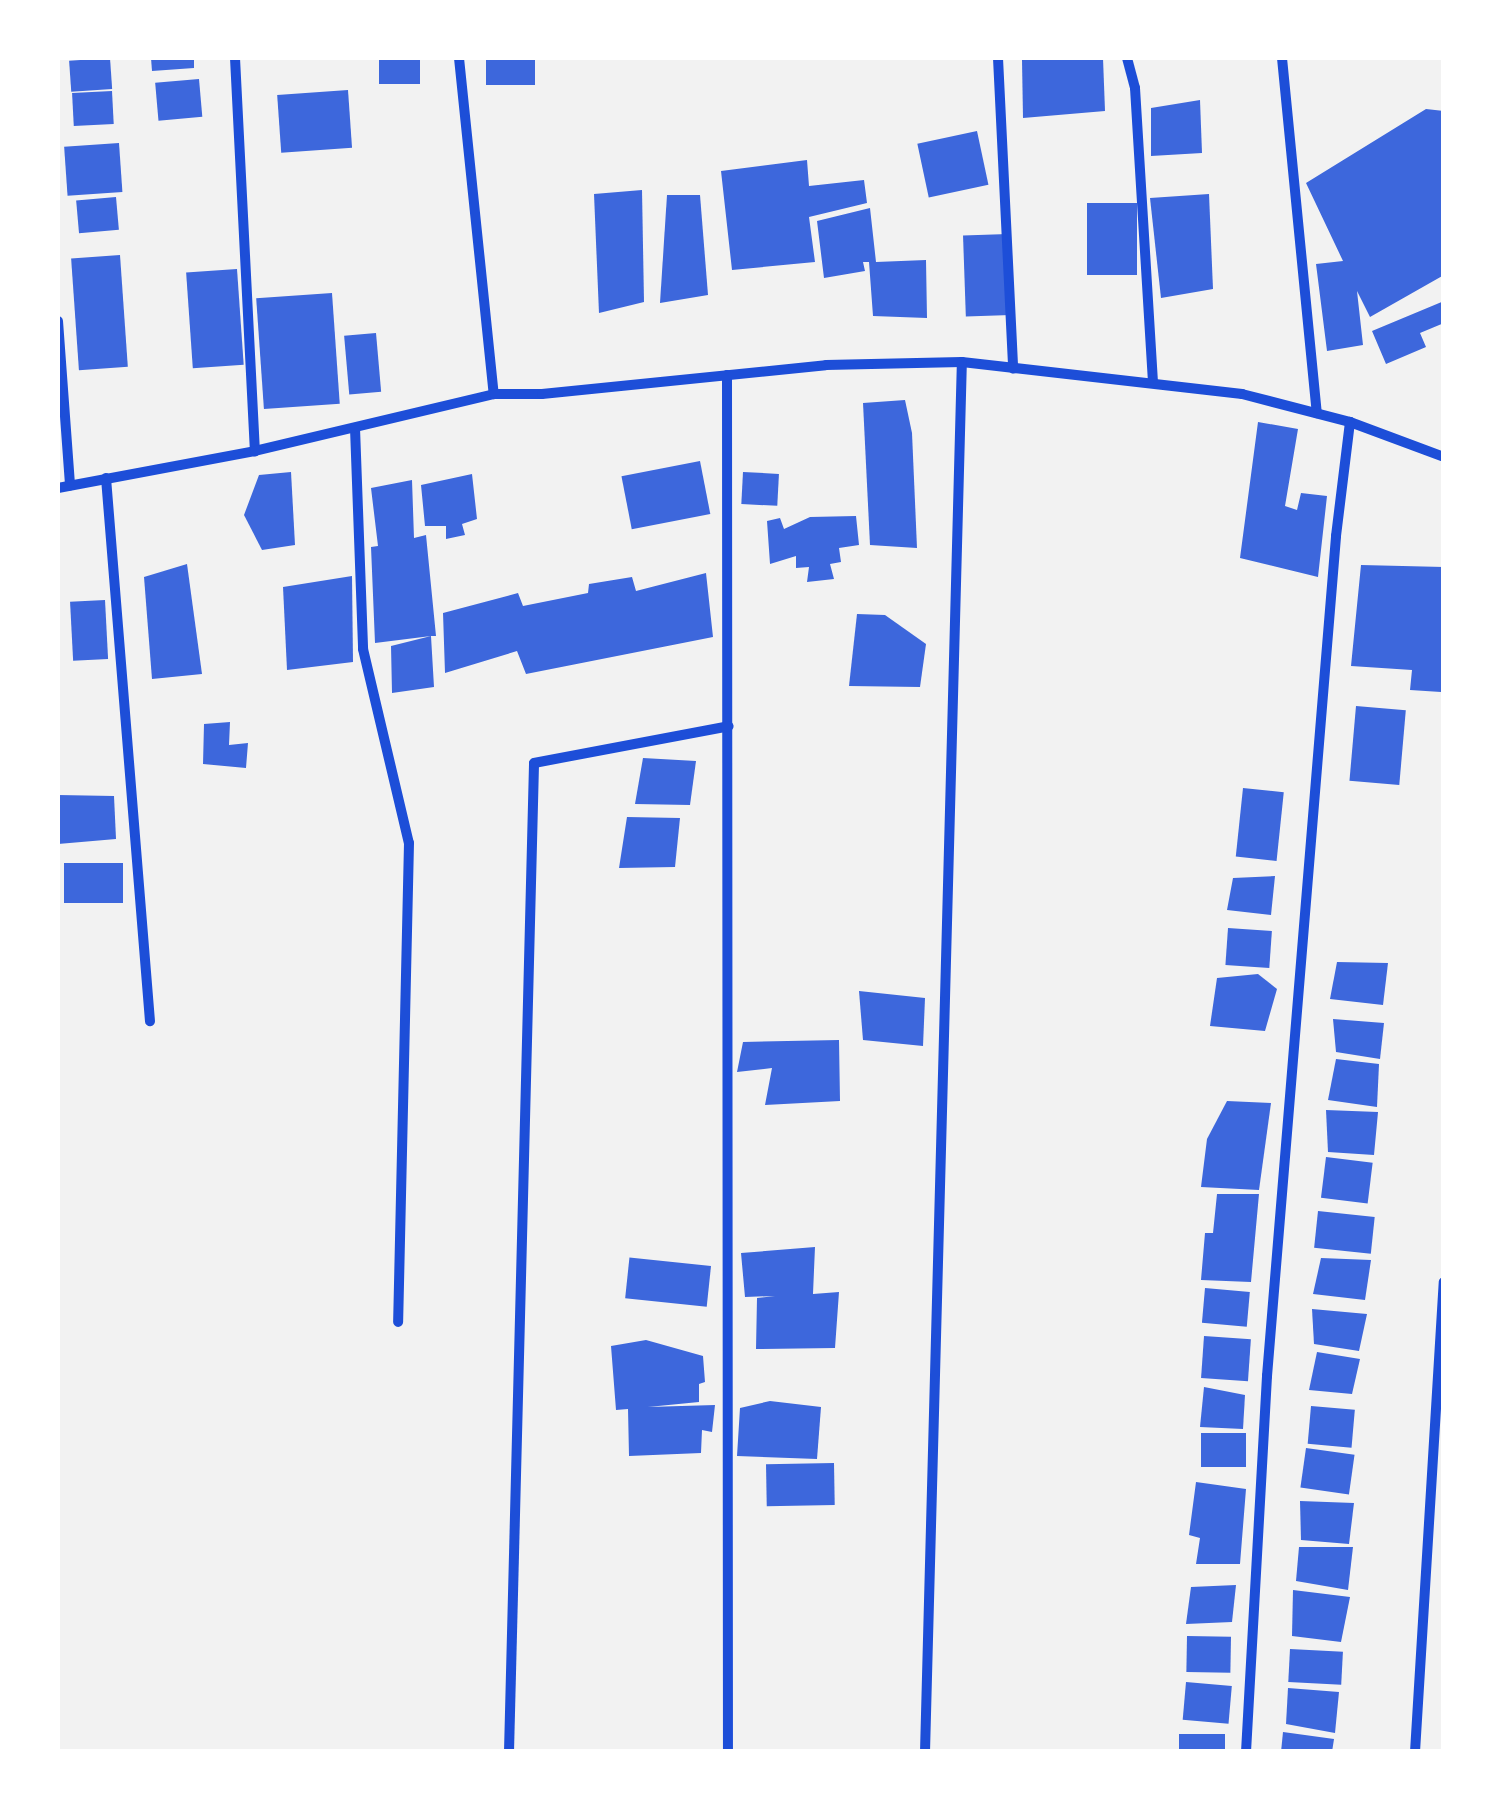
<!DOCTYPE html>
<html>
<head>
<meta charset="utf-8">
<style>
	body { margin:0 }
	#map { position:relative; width:1501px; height:1809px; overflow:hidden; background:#f2f2f2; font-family:Spectral,serif }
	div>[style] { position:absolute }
	.building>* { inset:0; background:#3d67dc; transform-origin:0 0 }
	.minor>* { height:10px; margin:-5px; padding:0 5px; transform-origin:5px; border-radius:5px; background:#1d4ed8 }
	span { translate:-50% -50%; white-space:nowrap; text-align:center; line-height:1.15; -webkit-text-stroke:10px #fff; paint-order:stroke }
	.frame { position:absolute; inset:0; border:60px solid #fff; pointer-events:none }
</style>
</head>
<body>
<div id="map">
	<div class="building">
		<div style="left:110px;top:58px;width:31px;height:41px;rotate:86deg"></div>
		<div style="clip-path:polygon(151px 58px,194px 58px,194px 68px,152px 71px)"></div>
		<div style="left:379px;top:58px;width:41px;height:26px"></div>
		<div style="left:486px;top:58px;width:49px;height:27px"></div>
		<div style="clip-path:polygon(1054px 58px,1103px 58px,1105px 111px,1023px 118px,1022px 60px)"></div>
		<div style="left:199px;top:79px;width:38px;height:44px;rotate:85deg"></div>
		<div style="left:348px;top:90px;width:58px;height:71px;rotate:86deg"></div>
		<div style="left:112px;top:91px;width:33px;height:40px;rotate:87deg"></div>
		<div style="clip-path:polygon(1200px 100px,1202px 153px,1151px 156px,1151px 108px)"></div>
		<div style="clip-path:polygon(1426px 109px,1444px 111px,1444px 275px,1370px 317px,1357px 291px,1363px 345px,1327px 351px,1316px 264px,1343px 261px,1306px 183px)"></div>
		<div style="left:977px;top:131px;width:55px;height:61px;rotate:78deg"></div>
		<div style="left:119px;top:143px;width:49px;height:55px;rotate:86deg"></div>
		<div style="clip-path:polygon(807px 160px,809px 186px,864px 180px,867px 203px,809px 217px,815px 262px,732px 270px,721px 171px)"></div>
		<div style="clip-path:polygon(642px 190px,644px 302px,599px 313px,594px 194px)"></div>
		<div style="clip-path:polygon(1209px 194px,1213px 289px,1161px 298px,1150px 198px)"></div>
		<div style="clip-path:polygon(667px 195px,700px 195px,708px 295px,660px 303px)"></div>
		<div style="left:116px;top:197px;width:33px;height:40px;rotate:85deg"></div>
		<div style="left:1087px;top:203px;width:50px;height:72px"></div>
		<div style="clip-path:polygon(870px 208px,876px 262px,926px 260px,927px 318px,873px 316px,869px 262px,863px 262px,865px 271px,824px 278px,817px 221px)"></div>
		<div style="left:1008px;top:234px;width:81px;height:45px;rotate:88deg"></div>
		<div style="left:120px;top:255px;width:112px;height:49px;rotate:86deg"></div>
		<div style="left:237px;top:269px;width:96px;height:51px;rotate:86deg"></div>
		<div style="left:332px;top:293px;width:111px;height:76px;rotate:86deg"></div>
		<div style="clip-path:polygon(1444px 301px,1444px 323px,1420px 333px,1426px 347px,1386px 364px,1372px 331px)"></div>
		<div style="left:376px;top:333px;width:59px;height:32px;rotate:85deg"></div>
		<div style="clip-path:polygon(905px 400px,912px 433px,917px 548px,870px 545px,863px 403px)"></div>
		<div style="clip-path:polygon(1258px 422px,1298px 429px,1285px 506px,1297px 510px,1301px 493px,1327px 496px,1318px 577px,1240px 558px)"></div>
		<div style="left:700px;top:461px;width:54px;height:80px;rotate:79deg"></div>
		<div style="clip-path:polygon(291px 472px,295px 545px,262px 550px,244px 515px,259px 475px)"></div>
		<div style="left:743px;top:472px;width:36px;height:32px;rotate:3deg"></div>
		<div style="clip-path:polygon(472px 474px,477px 519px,462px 524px,465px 535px,446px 539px,446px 526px,425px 526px,421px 485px)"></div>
		<div style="clip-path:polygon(412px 480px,414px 538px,426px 535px,436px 636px,431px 636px,434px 687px,392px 693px,391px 646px,431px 636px,375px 643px,371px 547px,378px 546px,371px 488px)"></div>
		<div style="clip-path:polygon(856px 516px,859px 545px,839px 548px,841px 562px,830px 564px,834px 579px,807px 582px,809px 567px,796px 568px,796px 556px,770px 564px,767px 521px,780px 518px,784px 529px,810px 517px)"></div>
		<div style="clip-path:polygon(187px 564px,202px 674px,152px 679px,144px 577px)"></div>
		<div style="clip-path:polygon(1361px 565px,1444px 567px,1441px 692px,1410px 690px,1412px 670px,1351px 666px)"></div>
		<div style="clip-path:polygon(706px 573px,713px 637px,526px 674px,517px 651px,445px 673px,443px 613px,518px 593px,523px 606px,588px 593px,589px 584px,632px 577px,636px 591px)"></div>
		<div style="clip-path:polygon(352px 576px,353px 662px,287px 670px,283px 587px)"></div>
		<div style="left:105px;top:600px;width:59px;height:35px;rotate:87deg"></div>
		<div style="clip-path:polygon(857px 614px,885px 615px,926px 644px,920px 687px,849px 686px)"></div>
		<div style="left:1356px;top:706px;width:50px;height:75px;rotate:5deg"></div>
		<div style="clip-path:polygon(230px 722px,229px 745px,248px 743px,246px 768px,203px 764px,204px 724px)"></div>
		<div style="clip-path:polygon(643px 758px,696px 761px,690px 805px,635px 804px)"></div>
		<div style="left:1243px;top:788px;width:41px;height:69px;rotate:6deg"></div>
		<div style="clip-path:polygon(58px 795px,114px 796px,116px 839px,58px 844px)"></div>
		<div style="clip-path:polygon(627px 817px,680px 818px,675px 867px,619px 868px)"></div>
		<div style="left:64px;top:863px;width:59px;height:40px"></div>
		<div style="clip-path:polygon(1275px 876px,1271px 915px,1227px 910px,1233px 878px)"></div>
		<div style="left:1228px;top:928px;width:44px;height:37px;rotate:4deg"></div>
		<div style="clip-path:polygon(1337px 962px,1388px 963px,1383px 1005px,1330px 999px)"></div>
		<div style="clip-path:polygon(1258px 974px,1277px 989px,1265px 1031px,1210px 1026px,1217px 978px)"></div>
		<div style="clip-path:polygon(859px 991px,925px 998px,923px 1046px,863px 1040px)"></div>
		<div style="clip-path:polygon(1333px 1019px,1384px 1023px,1380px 1059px,1336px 1052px)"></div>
		<div style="clip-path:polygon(839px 1040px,840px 1101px,765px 1105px,772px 1068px,737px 1072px,743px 1042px)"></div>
		<div style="clip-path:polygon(1336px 1059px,1379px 1064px,1377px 1107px,1328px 1100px)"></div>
		<div style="clip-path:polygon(1227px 1101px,1271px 1103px,1259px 1190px,1201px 1187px,1207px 1139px)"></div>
		<div style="clip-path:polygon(1326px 1110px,1378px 1112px,1374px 1155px,1328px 1152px)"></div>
		<div style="left:1326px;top:1157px;width:47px;height:41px;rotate:7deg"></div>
		<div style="clip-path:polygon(1217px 1194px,1259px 1194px,1251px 1282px,1201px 1280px,1205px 1233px,1213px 1233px)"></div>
		<div style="left:1318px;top:1211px;width:57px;height:37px;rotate:6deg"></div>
		<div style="clip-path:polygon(815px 1247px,813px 1294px,839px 1292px,835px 1348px,756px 1349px,757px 1298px,775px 1296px,745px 1297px,741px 1253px)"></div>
		<div style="clip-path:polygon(1321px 1258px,1371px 1260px,1365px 1300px,1313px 1294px)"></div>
		<div style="left:711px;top:1266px;width:41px;height:82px;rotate:96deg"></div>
		<div style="left:1205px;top:1288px;width:45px;height:35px;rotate:5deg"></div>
		<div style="clip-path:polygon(1312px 1309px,1367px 1314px,1359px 1351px,1314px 1344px)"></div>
		<div style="left:1204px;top:1336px;width:47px;height:42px;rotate:4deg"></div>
		<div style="clip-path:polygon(646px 1340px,703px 1356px,705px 1382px,699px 1384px,699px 1402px,648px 1407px,715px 1405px,712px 1432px,702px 1430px,701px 1453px,629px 1456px,628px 1409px,616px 1410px,611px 1346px)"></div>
		<div style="clip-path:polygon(1317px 1352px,1360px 1359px,1352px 1394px,1309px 1390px)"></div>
		<div style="clip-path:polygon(1204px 1387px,1245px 1395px,1243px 1429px,1200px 1427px)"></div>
		<div style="clip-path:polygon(770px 1401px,821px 1407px,817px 1459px,737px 1456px,740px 1408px)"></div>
		<div style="left:1311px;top:1406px;width:44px;height:38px;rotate:5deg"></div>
		<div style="left:1201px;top:1433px;width:45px;height:34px"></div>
		<div style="left:1306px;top:1448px;width:49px;height:40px;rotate:8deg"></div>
		<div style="left:834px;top:1463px;width:42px;height:68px;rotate:89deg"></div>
		<div style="clip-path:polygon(1196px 1482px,1246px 1489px,1240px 1564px,1196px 1564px,1200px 1538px,1189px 1535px)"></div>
		<div style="clip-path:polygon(1300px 1501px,1354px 1503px,1349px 1544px,1301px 1540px)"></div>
		<div style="clip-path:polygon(1299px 1547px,1353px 1547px,1348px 1590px,1296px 1581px)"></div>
		<div style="clip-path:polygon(1236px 1585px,1232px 1622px,1186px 1624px,1191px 1587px)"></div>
		<div style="clip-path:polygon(1293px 1590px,1350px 1597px,1341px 1642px,1292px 1636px)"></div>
		<div style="left:1187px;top:1636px;width:44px;height:36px;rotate:1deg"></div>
		<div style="left:1290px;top:1649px;width:53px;height:33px;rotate:3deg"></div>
		<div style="left:1186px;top:1682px;width:46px;height:38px;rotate:5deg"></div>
		<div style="clip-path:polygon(1288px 1688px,1339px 1692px,1335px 1733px,1286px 1724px)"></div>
		<div style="clip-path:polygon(1283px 1732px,1334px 1739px,1332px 1752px,1281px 1752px)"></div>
		<div style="left:1179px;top:1734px;width:46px;height:18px"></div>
	</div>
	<div class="minor">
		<div style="left:235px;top:58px;width:394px;rotate:87.1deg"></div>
		<div style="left:459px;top:58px;width:338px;rotate:84.1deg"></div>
		<div style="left:998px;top:58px;width:311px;rotate:87.2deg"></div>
		<div style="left:1127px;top:58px;width:31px;rotate:75deg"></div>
		<div style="left:1135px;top:88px;width:295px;rotate:86.5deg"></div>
		<div style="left:1282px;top:58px;width:357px;rotate:84.4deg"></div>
		<div style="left:58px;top:321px;width:165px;rotate:85.8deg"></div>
		<div style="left:727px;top:375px;width:1377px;rotate:89.96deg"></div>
		<div style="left:355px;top:428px;width:221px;rotate:87.9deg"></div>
		<div style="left:363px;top:649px;width:199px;rotate:76.7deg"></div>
		<div style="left:409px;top:843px;width:479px;rotate:91.3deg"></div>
		<div style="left:106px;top:478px;width:545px;rotate:85.37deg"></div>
		<div style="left:58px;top:488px;width:200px;rotate:-10.6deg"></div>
		<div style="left:255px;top:451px;width:246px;rotate:-13.4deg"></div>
		<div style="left:494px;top:394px;width:48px"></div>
		<div style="left:542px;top:394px;width:285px;rotate:-5.8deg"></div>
		<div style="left:826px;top:365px;width:136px;rotate:-1.3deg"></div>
		<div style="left:962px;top:362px;width:282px;rotate:6.5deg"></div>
		<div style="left:1242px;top:394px;width:112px;rotate:14.5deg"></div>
		<div style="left:1350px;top:422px;width:100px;rotate:20.4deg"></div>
		<div style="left:509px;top:1752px;width:989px;rotate:-88.55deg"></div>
		<div style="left:534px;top:763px;width:198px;rotate:-10.7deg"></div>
		<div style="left:925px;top:1752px;width:1390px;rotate:-88.48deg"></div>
		<div style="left:1246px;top:1752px;width:377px;rotate:-86.8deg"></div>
		<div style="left:1267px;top:1376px;width:843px;rotate:-85.3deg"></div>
		<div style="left:1336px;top:536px;width:115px;rotate:-83deg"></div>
		<div style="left:1415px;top:1752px;width:471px;rotate:-86.5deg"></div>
	</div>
	<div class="frame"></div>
</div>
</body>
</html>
